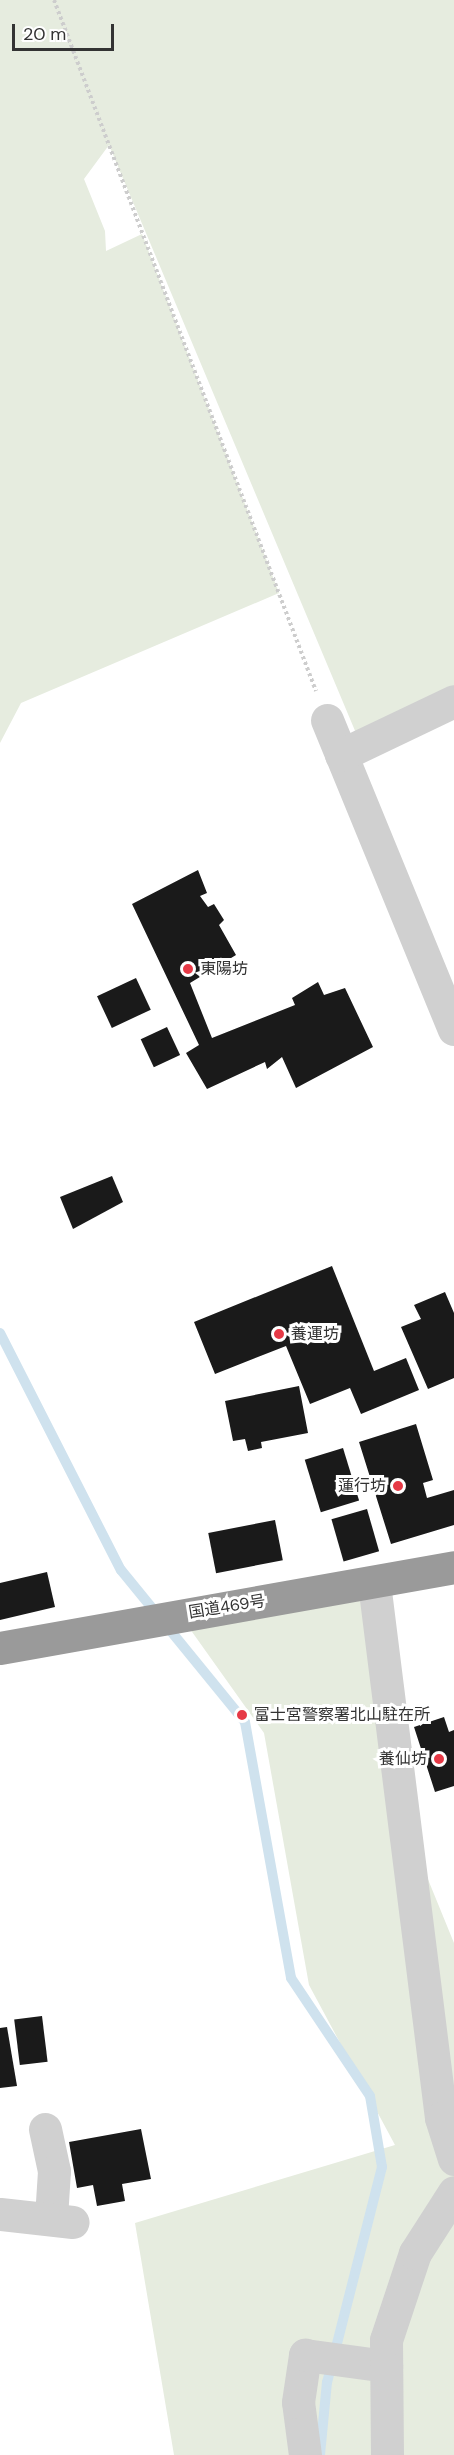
<!DOCTYPE html>
<html>
<head>
<meta charset="utf-8">
<style>
	body { margin:0 }
	#map { position:relative; width:454px; height:2455px; overflow:hidden; background:#fff; font-family:"DM Sans","Noto Sans JP",sans-serif }
	div>[style] { position:absolute }
	.green>* { inset:0; background:#e6ecdf }
	.stream>* { height:10px; margin:-5px; padding:0 5px; transform-origin:5px; border-radius:5px; background:#cfe2ee }
	.building>* { inset:0; background:#1a1a1a; transform-origin:0 0 }
	.path>* { height:4px; margin-top:-2px; transform-origin:0; background:repeating-linear-gradient(90deg,#cdcdcd 0 3px,transparent 0 6px) }
	.minor>* { height:33px; margin:-16.5px; padding:0 16.5px; transform-origin:16.5px; border-radius:16.5px; background:#d0d0d0 }
	.highway>* { height:33px; margin:-16.5px; padding:0 16.5px; transform-origin:16.5px; border-radius:16.5px; background:#9a9a9a }
	.dots>* { width:16px; height:16px; translate:-50% -50%; box-sizing:border-box; border:3px solid #fff; border-radius:50% }
	span { translate:-50% -50%; white-space:nowrap; text-align:center; line-height:1.15; -webkit-text-stroke:6px #fff; paint-order:stroke }
	.poi-label { font-size:16px; color:#333 }
	.left { translate:0 -50%; text-align:left }
	.right { translate:-100% -50%; text-align:right }
	.street-label { font-size:16px; color:#333 }
	.scale { position:absolute; left:12px; top:24px; width:102px; height:27px; box-sizing:border-box; border:3px solid #333; border-top:0; padding-left:8px; font-size:18px; line-height:21px; white-space:nowrap; color:#333; -webkit-text-stroke:4px #fff; paint-order:stroke }
</style>
</head>
<body>
<div id="map">
	<div class="green">
		<div style="clip-path:polygon(0 0,454px 0,454px 701px,361px 745px,109px 145px,84px 179px,105px 231px,106px 251px,142px 234px,279px 593px,21px 703px,0 743px)"></div>
		<div style="clip-path:polygon(364px 1600px,407px 1828px,454px 1943px,454px 2455px,174px 2455px,135px 2223px,395px 2145px,309px 1985px,264px 1733px,190px 1629px)"></div>
	</div>
	<div class="stream">
		<div style="left:0;top:1333px;width:266px;rotate:63deg"></div>
		<div style="left:121px;top:1570px;width:196px;rotate:50.8deg"></div>
		<div style="left:245px;top:1722px;width:260px;rotate:79.8deg"></div>
		<div style="left:291px;top:1978px;width:142px;rotate:56.2deg"></div>
		<div style="left:370px;top:2096px;width:72px;rotate:80.4deg"></div>
		<div style="left:382px;top:2167px;width:222px;rotate:104.3deg"></div>
		<div style="left:327px;top:2382px;width:73px;rotate:95.5deg"></div>
	</div>
	<div class="building">
		<div style="clip-path:polygon(198px 870px,207px 893px,200px 896px,208px 907px,214px 904px,224px 920px,219px 925px,236px 955px,190px 983px,212px 1038px,295px 1005px,292px 998px,318px 982px,324px 995px,345px 988px,373px 1047px,296px 1088px,282px 1057px,267px 1069px,265px 1062px,207px 1089px,186px 1053px,199px 1045px,132px 904px)"></div>
		<div style="left:136px;top:978px;width:35px;height:43px;rotate:65deg"></div>
		<div style="left:167px;top:1027px;width:31px;height:29px;rotate:65deg"></div>
		<div style="clip-path:polygon(112px 1176px,123px 1202px,73px 1229px,60px 1197px)"></div>
		<div style="clip-path:polygon(332px 1266px,374px 1371px,406px 1358px,419px 1390px,361px 1414px,350px 1388px,310px 1404px,286px 1346px,215px 1374px,194px 1322px)"></div>
		<div style="clip-path:polygon(445px 1292px,454px 1313px,454px 1378px,428px 1389px,401px 1327px,421px 1319px,414px 1305px)"></div>
		<div style="clip-path:polygon(299px 1386px,308px 1433px,261px 1442px,262px 1448px,248px 1451px,245px 1439px,233px 1441px,225px 1401px)"></div>
		<div style="clip-path:polygon(416px 1424px,433px 1480px,423px 1483px,427px 1498px,454px 1490px,454px 1525px,391px 1544px,359px 1442px)"></div>
		<div style="left:343px;top:1448px;width:55px;height:40px;rotate:73deg"></div>
		<div style="left:367px;top:1509px;width:44px;height:37px;rotate:74deg"></div>
		<div style="left:275px;top:1520px;width:41px;height:68px;rotate:79deg"></div>
		<div style="clip-path:polygon(47px 1572px,55px 1607px,0 1620px,0 1583px)"></div>
		<div style="clip-path:polygon(444px 1717px,449px 1732px,454px 1730px,454px 1786px,435px 1792px,414px 1727px)"></div>
		<div style="left:42px;top:2016px;width:46px;height:28px;rotate:83deg"></div>
		<div style="clip-path:polygon(7px 2027px,17px 2086px,0 2088px,0 2028px)"></div>
		<div style="clip-path:polygon(141px 2129px,151px 2179px,122px 2184px,125px 2201px,97px 2206px,93px 2185px,77px 2188px,69px 2142px)"></div>
	</div>
	<div class="path">
		<div style="left:54px;top:0;width:739px;rotate:69.24deg"></div>
	</div>
	<div class="minor">
		<div style="left:327px;top:720px;width:334px;rotate:67.7deg"></div>
		<div style="left:341px;top:755px;width:125px;rotate:-25.5deg"></div>
		<div style="left:374px;top:1583px;width:539px;rotate:82.86deg"></div>
		<div style="left:441px;top:2118px;width:43px;rotate:72.4deg"></div>
		<div style="left:45px;top:2129px;width:43px;rotate:77.9deg"></div>
		<div style="left:54px;top:2171px;width:47px;rotate:93.7deg"></div>
		<div style="left:0;top:2214px;width:73px;rotate:6.3deg"></div>
		<div style="left:305px;top:2455px;width:53px;rotate:-97.5deg"></div>
		<div style="left:298px;top:2402px;width:48px;rotate:-81.5deg"></div>
		<div style="left:305px;top:2355px;width:82px;rotate:7.7deg"></div>
		<div style="left:387px;top:2455px;width:115px;rotate:-90.5deg"></div>
		<div style="left:386px;top:2340px;width:92px;rotate:-71.6deg"></div>
		<div style="left:415px;top:2253px;width:72px;rotate:-57.4deg"></div>
	</div>
	<div class="highway">
		<div style="left:0;top:1648px;width:461px;rotate:-10.1deg"></div>
	</div>
	<div class="dots">
		<div style="left:188px;top:969px;background:#e63946"></div>
		<div style="left:279px;top:1334px;background:#e63946"></div>
		<div style="left:398px;top:1486px;background:#e63946"></div>
		<div style="left:242px;top:1715px;background:#e63946"></div>
		<div style="left:439px;top:1759px;background:#e63946"></div>
	</div>
	<div class="poi-label">
		<span class="left" style="left:200px;top:969px">東陽坊</span>
		<span class="left" style="left:291px;top:1334px">養運坊</span>
		<span class="right" style="left:386px;top:1486px">蓮行坊</span>
		<span class="left" style="left:254px;top:1715px">富士宮警察署北山駐在所</span>
		<span class="right" style="left:427px;top:1759px">養仙坊</span>
	</div>
	<div class="street-label">
		<span style="left:227px;top:1607px;rotate:-9deg">国道469号</span>
	</div>
	<div class="scale">20 m</div>
</div>
</body>
</html>
